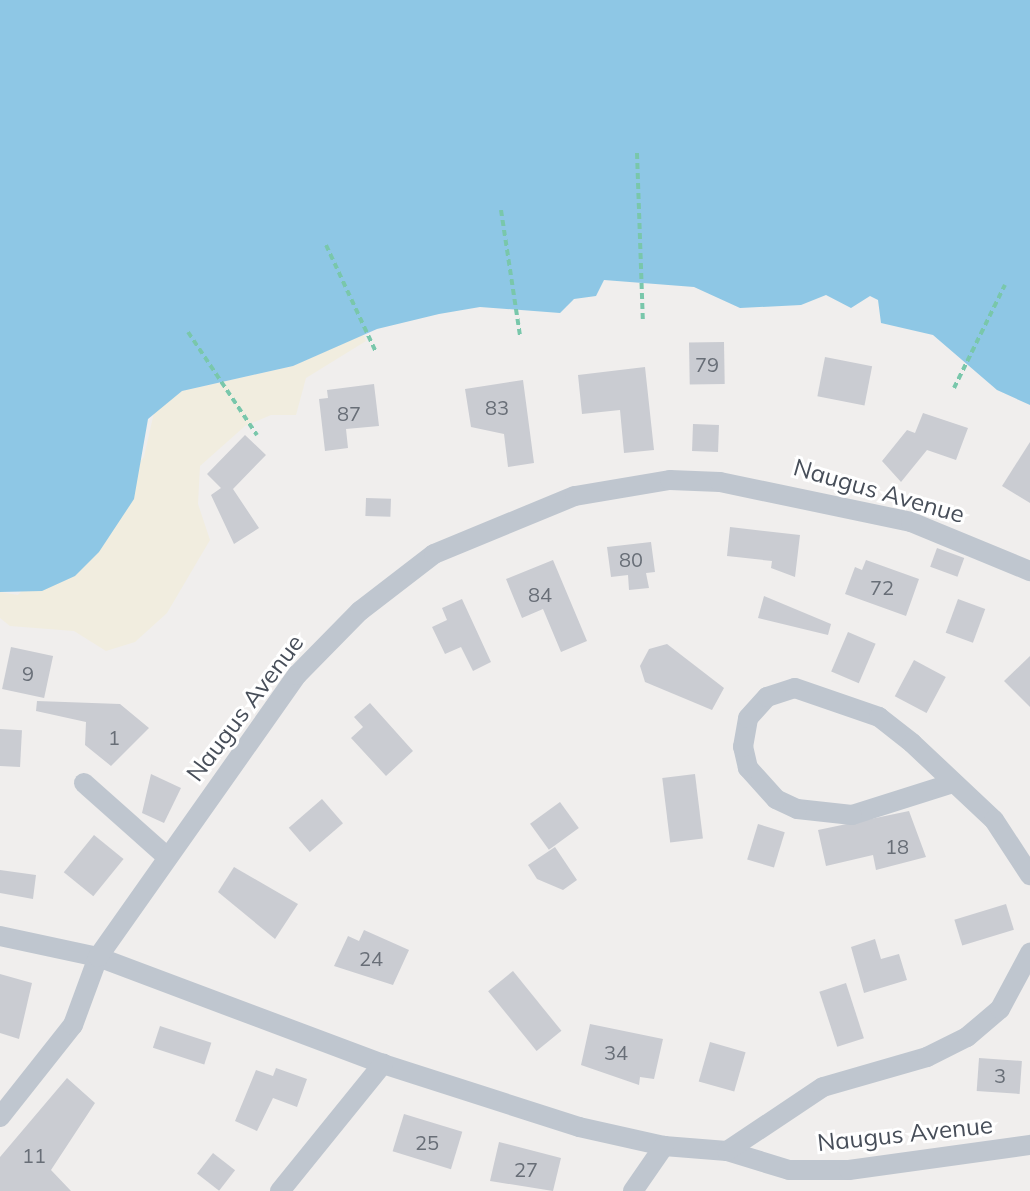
<!DOCTYPE html>
<html>
<head>
<meta charset="utf-8">
<style>
	body { margin:0 }
	#map { position:relative; width:1030px; height:1191px; overflow:hidden; background:#f0eeed; font-family:Mulish,sans-serif }
	div>[style] { position:absolute }
	.sand>* { inset:0; background:#f1eddf }
	.water>* { inset:0; background:#8ec7e5 }
	.building>* { inset:0; background:#caccd2; transform-origin:0 0 }
	.path>* { height:4px; margin-top:-2px; transform-origin:0; background:repeating-linear-gradient(90deg,#79c7ab 0 6px,transparent 0 10px) }
	.street>* { height:20px; margin:-10px; padding:0 10px; transform-origin:10px; border-radius:10px; background:#bfc6cf }
	span { translate:-50% -50%; white-space:nowrap; text-align:center; line-height:1.15; -webkit-text-stroke:6px #fff; paint-order:stroke }
	.number-label { font-size:20px; color:#686e77 }
	.number-label span { -webkit-text-stroke-width:0 }
	.street-label { font-size:24px; color:#474e59 }
</style>
</head>
<body>
<div id="map">
	<div class="sand">
		<div style="clip-path:polygon(363px 334px,366px 341px,306px 378px,296px 415px,271px 415px,245px 426px,200px 466px,198px 504px,210px 540px,167px 613px,135px 642px,106px 651px,74px 631px,10px 626px,0 618px,0 592px,18px 595px,144px 457px,155px 408px,182px 391px,293px 366px)"></div>
	</div>
	<div class="water">
		<div style="clip-path:polygon(0 0,1030px 0,1030px 405px,997px 390px,933px 335px,881px 323px,878px 300px,870px 296px,851px 308px,826px 295px,801px 305px,740px 308px,694px 287px,604px 280px,596px 296px,574px 299px,560px 313px,480px 307px,439px 314px,377px 329px,293px 366px,182px 391px,148px 419px,134px 499px,99px 552px,75px 576px,42px 591px,0 592px)"></div>
	</div>
	<div class="building">
		<div style="left:724px;top:342px;width:42px;height:35px;rotate:89deg"></div>
		<div style="left:825px;top:357px;width:48px;height:40px;rotate:11deg"></div>
		<div style="clip-path:polygon(645px 367px,654px 450px,624px 453px,620px 410px,582px 414px,578px 375px)"></div>
		<div style="clip-path:polygon(523px 380px,534px 463px,508px 467px,504px 434px,471px 427px,465px 389px)"></div>
		<div style="clip-path:polygon(374px 384px,379px 426px,346px 429px,348px 448px,325px 451px,319px 399px,328px 398px,327px 390px)"></div>
		<div style="clip-path:polygon(923px 413px,968px 428px,956px 460px,927px 450px,901px 482px,882px 461px,907px 430px,915px 433px)"></div>
		<div style="left:693px;top:424px;width:26px;height:27px;rotate:2deg"></div>
		<div style="clip-path:polygon(245px 435px,266px 455px,233px 489px,259px 528px,234px 544px,211px 495px,221px 488px,207px 474px)"></div>
		<div style="clip-path:polygon(1030px 442px,1030px 503px,1002px 486px)"></div>
		<div style="left:366px;top:498px;width:25px;height:18px;rotate:2deg"></div>
		<div style="clip-path:polygon(730px 527px,800px 535px,795px 577px,771px 568px,772px 561px,727px 556px)"></div>
		<div style="clip-path:polygon(651px 542px,655px 572px,646px 573px,649px 588px,629px 590px,628px 575px,611px 577px,607px 547px)"></div>
		<div style="left:937px;top:548px;width:29px;height:20px;rotate:20deg"></div>
		<div style="clip-path:polygon(553px 560px,587px 641px,561px 652px,543px 609px,522px 618px,506px 579px)"></div>
		<div style="clip-path:polygon(866px 560px,919px 579px,906px 616px,845px 594px,855px 567px,862px 570px)"></div>
		<div style="clip-path:polygon(764px 596px,831px 624px,828px 635px,758px 618px)"></div>
		<div style="clip-path:polygon(462px 599px,491px 662px,473px 671px,461px 647px,445px 654px,432px 627px,447px 620px,442px 608px)"></div>
		<div style="left:958px;top:599px;width:29px;height:36px;rotate:20deg"></div>
		<div style="left:848px;top:632px;width:30px;height:43px;rotate:23deg"></div>
		<div style="clip-path:polygon(667px 644px,724px 688px,712px 710px,645px 682px,640px 666px,649px 649px)"></div>
		<div style="left:11px;top:647px;width:43px;height:43px;rotate:12deg"></div>
		<div style="clip-path:polygon(1030px 656px,1030px 707px,1004px 681px)"></div>
		<div style="left:914px;top:660px;width:36px;height:41px;rotate:28deg"></div>
		<div style="clip-path:polygon(37px 701px,120px 704px,149px 728px,111px 766px,85px 745px,86px 722px,36px 711px)"></div>
		<div style="clip-path:polygon(370px 703px,413px 751px,386px 776px,351px 738px,363px 727px,354px 717px)"></div>
		<div style="left:0;top:729px;width:22px;height:37px;rotate:3deg"></div>
		<div style="clip-path:polygon(151px 774px,181px 788px,164px 823px,142px 813px)"></div>
		<div style="left:695px;top:774px;width:65px;height:33px;rotate:83deg"></div>
		<div style="left:322px;top:799px;width:32px;height:44px;rotate:49deg"></div>
		<div style="left:560px;top:802px;width:32px;height:37px;rotate:54deg"></div>
		<div style="clip-path:polygon(909px 811px,926px 857px,876px 870px,873px 855px,826px 866px,818px 830px)"></div>
		<div style="left:758px;top:824px;width:28px;height:37px;rotate:17deg"></div>
		<div style="left:94px;top:835px;width:38px;height:48px;rotate:39deg"></div>
		<div style="clip-path:polygon(555px 847px,577px 880px,563px 890px,537px 879px,528px 865px)"></div>
		<div style="clip-path:polygon(234px 867px,298px 904px,275px 939px,218px 892px)"></div>
		<div style="clip-path:polygon(0 870px,36px 875px,33px 899px,0 893px)"></div>
		<div style="left:1006px;top:904px;width:27px;height:54px;rotate:73deg"></div>
		<div style="clip-path:polygon(364px 930px,409px 950px,393px 985px,334px 966px,348px 936px,359px 941px)"></div>
		<div style="clip-path:polygon(875px 939px,881px 959px,899px 954px,907px 980px,864px 993px,851px 947px)"></div>
		<div style="left:513px;top:971px;width:77px;height:32px;rotate:51deg"></div>
		<div style="clip-path:polygon(0 974px,32px 983px,19px 1039px,0 1033px)"></div>
		<div style="left:846px;top:983px;width:58px;height:28px;rotate:72deg"></div>
		<div style="clip-path:polygon(590px 1024px,663px 1039px,654px 1079px,640px 1077px,639px 1085px,581px 1065px)"></div>
		<div style="left:160px;top:1026px;width:54px;height:23px;rotate:18deg"></div>
		<div style="left:710px;top:1042px;width:37px;height:41px;rotate:16deg"></div>
		<div style="left:979px;top:1058px;width:43px;height:33px;rotate:4deg"></div>
		<div style="clip-path:polygon(276px 1068px,307px 1079px,297px 1107px,273px 1098px,257px 1131px,235px 1121px,256px 1070px,273px 1076px)"></div>
		<div style="clip-path:polygon(67px 1078px,95px 1103px,51px 1170px,71px 1191px,0 1191px,0 1157px)"></div>
		<div style="left:404px;top:1114px;width:61px;height:39px;rotate:17deg"></div>
		<div style="clip-path:polygon(499px 1142px,561px 1158px,553px 1191px,490px 1181px)"></div>
		<div style="left:213px;top:1153px;width:28px;height:26px;rotate:38deg"></div>
	</div>
	<div class="path">
		<div style="left:637px;top:153px;width:168px;rotate:88deg"></div>
		<div style="left:501px;top:210px;width:127px;rotate:81.4deg"></div>
		<div style="left:326px;top:245px;width:118px;rotate:65deg"></div>
		<div style="left:188px;top:332px;width:124px;rotate:56.2deg"></div>
		<div style="left:954px;top:388px;width:115px;rotate:-63.7deg"></div>
	</div>
	<div class="street">
		<div style="left:84px;top:783px;width:111px;rotate:41.7deg"></div>
		<div style="left:953px;top:783px;width:106px;rotate:162.4deg"></div>
		<div style="left:852px;top:815px;width:55px;rotate:-173.8deg"></div>
		<div style="left:797px;top:809px;width:23px;rotate:-155deg"></div>
		<div style="left:776px;top:799px;width:42px;rotate:-132.1deg"></div>
		<div style="left:748px;top:768px;width:22px;rotate:-103deg"></div>
		<div style="left:743px;top:747px;width:29px;rotate:-80deg"></div>
		<div style="left:748px;top:718px;width:28px;rotate:-48deg"></div>
		<div style="left:767px;top:697px;width:29px;rotate:-18deg"></div>
		<div style="left:795px;top:688px;width:89px;rotate:19deg"></div>
		<div style="left:879px;top:717px;width:42px;rotate:38.2deg"></div>
		<div style="left:912px;top:743px;width:112px;rotate:43.2deg"></div>
		<div style="left:994px;top:820px;width:66px;rotate:56.8deg"></div>
		<div style="left:0;top:936px;width:100px;rotate:12.1deg"></div>
		<div style="left:98px;top:957px;width:304px;rotate:20.6deg"></div>
		<div style="left:383px;top:1064px;width:206px;rotate:17.8deg"></div>
		<div style="left:579px;top:1127px;width:87px;rotate:12.6deg"></div>
		<div style="left:664px;top:1146px;width:63px;rotate:4.5deg"></div>
		<div style="left:727px;top:1151px;width:65px;rotate:17deg"></div>
		<div style="left:789px;top:1170px;width:60px"></div>
		<div style="left:849px;top:1170px;width:183px;rotate:-7.9deg"></div>
		<div style="left:0;top:1117px;width:117px;rotate:-51.6deg"></div>
		<div style="left:73px;top:1025px;width:72px;rotate:-69.8deg"></div>
		<div style="left:98px;top:957px;width:345px;rotate:-54.8deg"></div>
		<div style="left:297px;top:675px;width:90px;rotate:-45.5deg"></div>
		<div style="left:360px;top:611px;width:93px;rotate:-37.6deg"></div>
		<div style="left:434px;top:554px;width:152px;rotate:-22.4deg"></div>
		<div style="left:575px;top:496px;width:96px;rotate:-9.6deg"></div>
		<div style="left:670px;top:480px;width:50px;rotate:2.3deg"></div>
		<div style="left:720px;top:482px;width:195px;rotate:11.8deg"></div>
		<div style="left:911px;top:522px;width:129px;rotate:22.4deg"></div>
		<div style="left:727px;top:1151px;width:115px;rotate:-33.7deg"></div>
		<div style="left:823px;top:1087px;width:108px;rotate:-16.1deg"></div>
		<div style="left:927px;top:1057px;width:45px;rotate:-26.6deg"></div>
		<div style="left:967px;top:1037px;width:43px;rotate:-40.3deg"></div>
		<div style="left:1000px;top:1009px;width:64px;rotate:-61.8deg"></div>
		<div style="left:280px;top:1191px;width:164px;rotate:-51deg"></div>
		<div style="left:633px;top:1191px;width:55px;rotate:-55.4deg"></div>
	</div>
	<div class="number-label">
		<span style="left:707px;top:364px">79</span>
		<span style="left:497px;top:407px">83</span>
		<span style="left:349px;top:413px">87</span>
		<span style="left:631px;top:559px">80</span>
		<span style="left:882px;top:587px">72</span>
		<span style="left:540px;top:594px">84</span>
		<span style="left:28px;top:673px">9</span>
		<span style="left:114px;top:737px">1</span>
		<span style="left:897px;top:846px">18</span>
		<span style="left:371px;top:958px">24</span>
		<span style="left:616px;top:1052px">34</span>
		<span style="left:1000px;top:1075px">3</span>
		<span style="left:427px;top:1142px">25</span>
		<span style="left:34px;top:1155px">11</span>
		<span style="left:526px;top:1169px">27</span>
	</div>
	<div class="street-label">
		<span style="left:879px;top:491px;rotate:16deg">Naugus Avenue</span>
		<span style="left:245px;top:708px;rotate:-53deg">Naugus Avenue</span>
		<span style="left:905px;top:1134px;rotate:-6deg">Naugus Avenue</span>
	</div>
</div>
</body>
</html>
